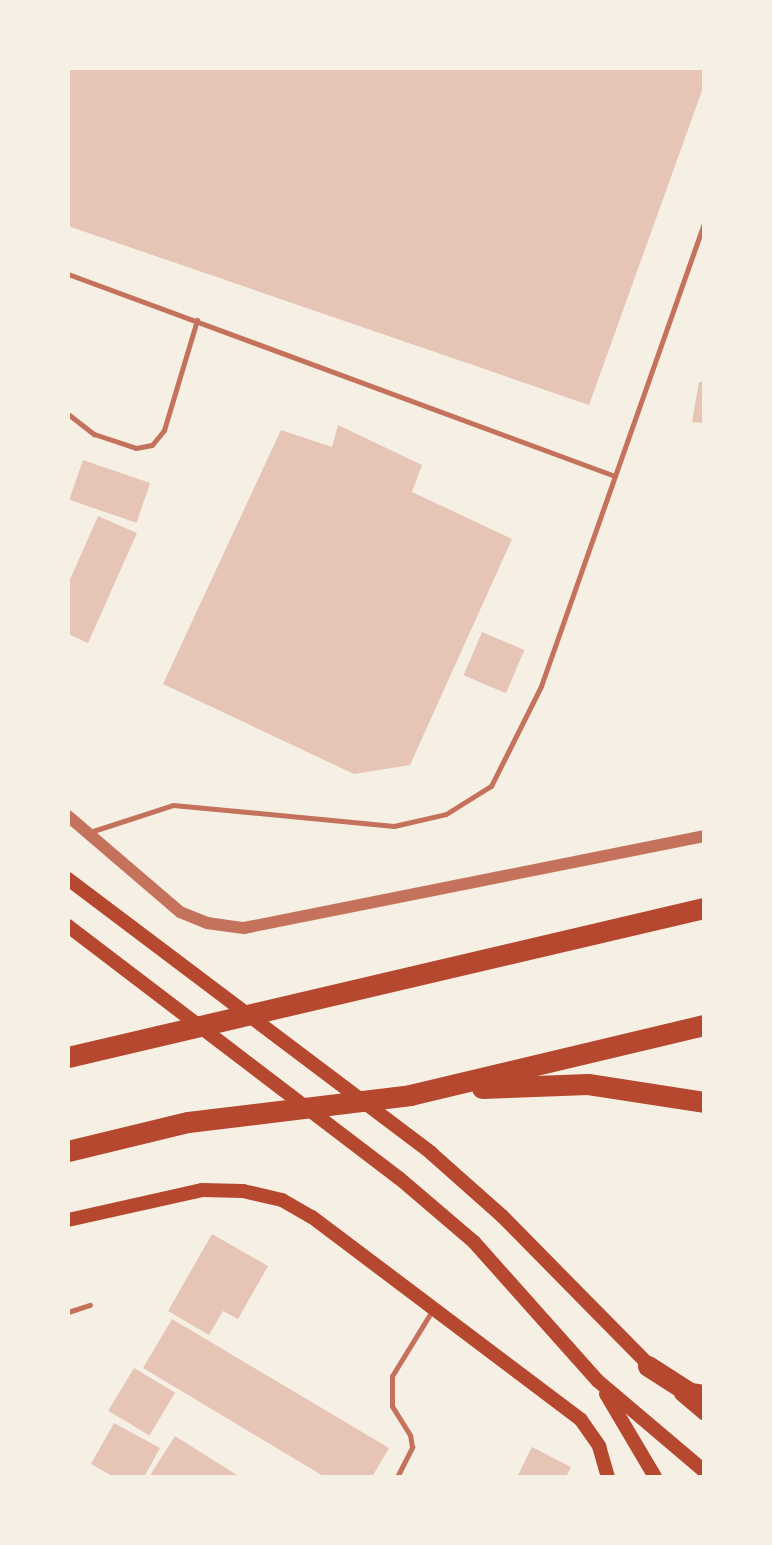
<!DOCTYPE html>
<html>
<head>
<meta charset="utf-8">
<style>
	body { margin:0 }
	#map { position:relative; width:772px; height:1545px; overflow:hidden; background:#f6efe4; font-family:"DejaVu Sans",sans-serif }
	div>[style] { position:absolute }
	.building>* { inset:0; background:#e6c5b7; transform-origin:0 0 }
	.service>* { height:5px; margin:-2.5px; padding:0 2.5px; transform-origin:2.5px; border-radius:2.5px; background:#c5725c }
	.tertiary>* { height:12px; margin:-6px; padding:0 6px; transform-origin:6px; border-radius:6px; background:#c5725c }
	.secondary>* { height:14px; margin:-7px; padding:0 7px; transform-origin:7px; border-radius:7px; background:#b5482f }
	.motorway>* { height:21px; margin:-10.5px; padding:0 10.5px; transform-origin:10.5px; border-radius:10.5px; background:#b5482f }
	span { translate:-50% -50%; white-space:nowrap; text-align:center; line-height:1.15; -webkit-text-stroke:5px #f6efe4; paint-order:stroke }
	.frame { position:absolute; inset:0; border:70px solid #f6efe4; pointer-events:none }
</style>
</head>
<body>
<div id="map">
	<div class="building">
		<div style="clip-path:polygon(68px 68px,704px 68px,704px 85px,589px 405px,68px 226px)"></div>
		<div style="clip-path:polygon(699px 382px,704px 382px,704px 423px,692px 422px)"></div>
		<div style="clip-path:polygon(338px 425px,422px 465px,412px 492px,512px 539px,410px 765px,354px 774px,163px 684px,281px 430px,332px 447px)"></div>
		<div style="left:83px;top:460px;width:71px;height:42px;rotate:19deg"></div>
		<div style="clip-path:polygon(98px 516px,137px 533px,88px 643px,68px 634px,68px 584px)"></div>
		<div style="left:482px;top:632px;width:46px;height:47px;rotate:23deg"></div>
		<div style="clip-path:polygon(212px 1234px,268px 1266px,238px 1319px,223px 1311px,209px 1335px,168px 1311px)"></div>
		<div style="clip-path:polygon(172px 1319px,389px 1448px,372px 1477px,325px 1477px,143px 1368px)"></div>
		<div style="left:134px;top:1368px;width:48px;height:50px;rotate:31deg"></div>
		<div style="clip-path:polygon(114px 1423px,160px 1448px,144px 1477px,114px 1477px,91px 1464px)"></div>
		<div style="clip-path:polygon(175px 1436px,240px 1477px,149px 1477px)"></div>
		<div style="clip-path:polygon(532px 1447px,571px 1467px,566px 1477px,517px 1477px)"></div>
	</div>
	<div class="service">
		<div style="left:68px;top:274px;width:583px;rotate:20.27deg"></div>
		<div style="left:68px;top:414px;width:33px;rotate:38deg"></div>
		<div style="left:94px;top:434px;width:44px;rotate:18.4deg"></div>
		<div style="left:136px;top:448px;width:16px;rotate:-11deg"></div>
		<div style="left:152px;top:445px;width:19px;rotate:-51deg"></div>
		<div style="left:164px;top:430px;width:115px;rotate:-73.3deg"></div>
		<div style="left:90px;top:832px;width:87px;rotate:-18deg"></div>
		<div style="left:173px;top:805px;width:222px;rotate:5.4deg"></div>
		<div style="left:394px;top:826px;width:53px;rotate:-13deg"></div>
		<div style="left:446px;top:814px;width:53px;rotate:-31.9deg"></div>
		<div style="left:491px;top:786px;width:112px;rotate:-63.4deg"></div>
		<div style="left:541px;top:686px;width:490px;rotate:-70.6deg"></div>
		<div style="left:68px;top:1312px;width:23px;rotate:-18deg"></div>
		<div style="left:397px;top:1477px;width:34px;rotate:-63deg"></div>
		<div style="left:412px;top:1447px;width:12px;rotate:-99deg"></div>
		<div style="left:410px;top:1435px;width:34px;rotate:-122deg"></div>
		<div style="left:392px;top:1406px;width:30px;rotate:-90deg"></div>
		<div style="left:392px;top:1376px;width:79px;rotate:-58.5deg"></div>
	</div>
	<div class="tertiary">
		<div style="left:68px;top:816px;width:148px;rotate:40.6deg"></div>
		<div style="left:180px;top:912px;width:29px;rotate:22deg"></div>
		<div style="left:207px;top:923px;width:37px;rotate:8deg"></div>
		<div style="left:244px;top:928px;width:469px;rotate:-11.3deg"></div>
	</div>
	<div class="secondary">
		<div style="left:68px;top:879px;width:455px;rotate:37deg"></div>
		<div style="left:431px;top:1153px;width:95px;rotate:41.6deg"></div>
		<div style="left:502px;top:1216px;width:218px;rotate:45.4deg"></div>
		<div style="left:68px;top:926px;width:416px;rotate:37.3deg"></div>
		<div style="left:399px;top:1178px;width:99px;rotate:40.5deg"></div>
		<div style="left:474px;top:1242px;width:186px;rotate:48.3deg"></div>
		<div style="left:598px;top:1381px;width:139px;rotate:40.3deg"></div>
		<div style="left:68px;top:1220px;width:137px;rotate:-12.6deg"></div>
		<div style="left:202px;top:1190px;width:41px;rotate:1.4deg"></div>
		<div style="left:243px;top:1191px;width:40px;rotate:13deg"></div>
		<div style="left:282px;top:1200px;width:34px;rotate:30deg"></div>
		<div style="left:312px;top:1217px;width:337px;rotate:37deg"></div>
		<div style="left:581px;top:1420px;width:32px;rotate:55deg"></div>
		<div style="left:599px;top:1446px;width:32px;rotate:74deg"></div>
		<div style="left:606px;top:1394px;width:96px;rotate:59.4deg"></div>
		<div style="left:681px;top:1394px;width:30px;rotate:40deg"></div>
	</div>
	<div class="motorway">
		<div style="left:68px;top:1057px;width:653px;rotate:-13.19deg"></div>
		<div style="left:482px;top:1088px;width:106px;rotate:-2.2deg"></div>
		<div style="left:588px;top:1084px;width:117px;rotate:8.8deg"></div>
		<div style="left:68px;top:1151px;width:123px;rotate:-13.6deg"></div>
		<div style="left:188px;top:1122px;width:224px;rotate:-6.9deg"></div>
		<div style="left:410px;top:1095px;width:302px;rotate:-13.4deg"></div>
		<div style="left:648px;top:1366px;width:50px;rotate:32.7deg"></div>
		<div style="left:690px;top:1393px;width:14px;rotate:8deg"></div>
	</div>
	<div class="frame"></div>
</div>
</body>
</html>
